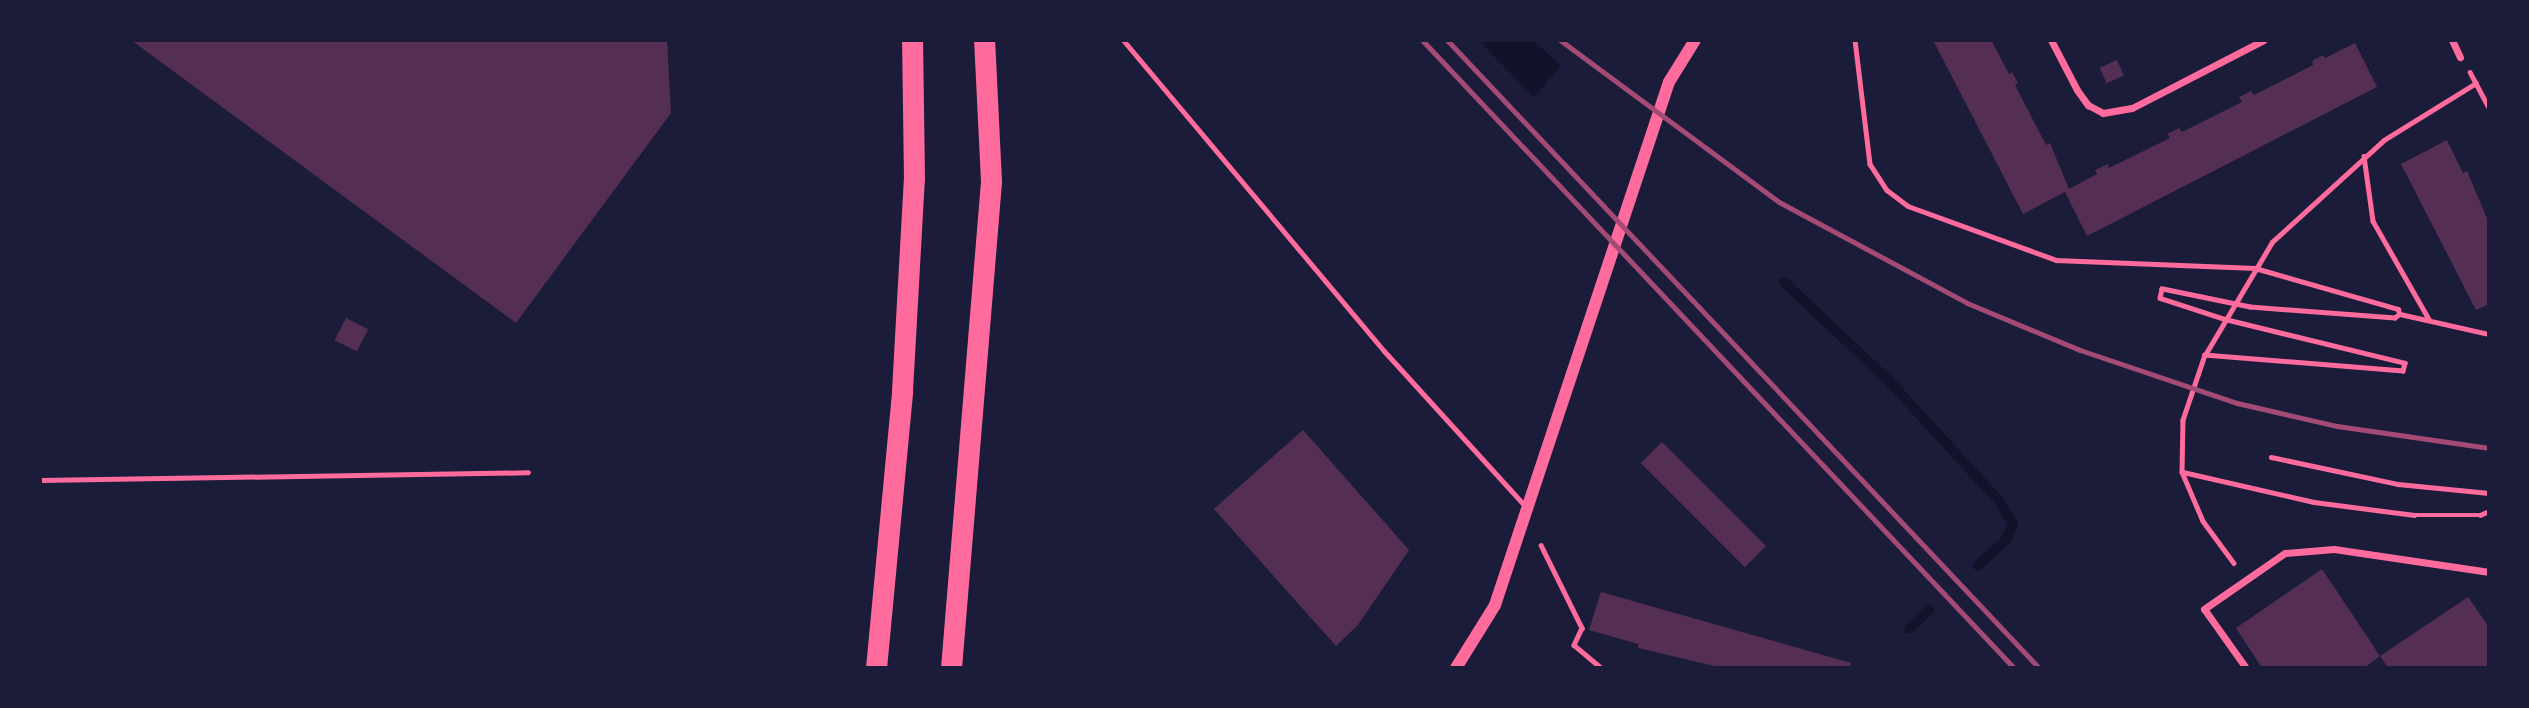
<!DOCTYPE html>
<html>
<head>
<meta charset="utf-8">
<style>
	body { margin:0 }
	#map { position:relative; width:2529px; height:708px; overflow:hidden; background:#1b1b3a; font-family:Karla,sans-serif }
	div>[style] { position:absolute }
	.water>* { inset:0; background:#12122b }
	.stream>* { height:10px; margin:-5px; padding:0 5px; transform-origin:5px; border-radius:5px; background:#12122b }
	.building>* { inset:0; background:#542f53; transform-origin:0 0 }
	.path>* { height:4.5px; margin:-2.25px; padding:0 2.25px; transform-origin:2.25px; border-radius:2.25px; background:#ff6b9d }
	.service>* { height:5px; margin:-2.5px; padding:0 2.5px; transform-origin:2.5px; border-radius:2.5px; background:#ff6b9d }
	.minor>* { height:7px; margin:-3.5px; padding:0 3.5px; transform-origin:3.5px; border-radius:3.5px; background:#ff6b9d }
	.tertiary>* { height:12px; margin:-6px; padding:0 6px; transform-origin:6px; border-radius:6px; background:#ff6b9d }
	.motorway>* { height:21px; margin:-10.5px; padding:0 10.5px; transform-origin:10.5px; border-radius:10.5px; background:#ff6b9d }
	.rail>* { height:5px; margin:-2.5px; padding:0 2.5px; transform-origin:2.5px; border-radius:2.5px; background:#a44b75 }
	span { translate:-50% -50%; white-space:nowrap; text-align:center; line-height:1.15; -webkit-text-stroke:5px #1b1b3a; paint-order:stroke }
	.frame { position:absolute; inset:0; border:42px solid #1b1b3a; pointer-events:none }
</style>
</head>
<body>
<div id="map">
	<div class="water">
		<div style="clip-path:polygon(1478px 40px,1533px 40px,1561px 66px,1534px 97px)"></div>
	</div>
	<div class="stream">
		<div style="left:1784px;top:282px;width:146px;rotate:43.3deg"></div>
		<div style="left:1890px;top:382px;width:161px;rotate:47.5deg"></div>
		<div style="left:1999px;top:501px;width:27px;rotate:59deg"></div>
		<div style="left:2013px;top:524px;width:17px;rotate:114deg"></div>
		<div style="left:2006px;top:540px;width:38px;rotate:138deg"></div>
		<div style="left:1909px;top:629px;width:28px;rotate:-44deg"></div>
	</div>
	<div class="building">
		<div style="clip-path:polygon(131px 40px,667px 40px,671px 113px,516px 323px)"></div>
		<div style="clip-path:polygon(1933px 40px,1991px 40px,2009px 74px,2012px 72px,2018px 83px,2015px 85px,2046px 145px,2050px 143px,2069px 189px,2097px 174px,2095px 170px,2108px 164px,2109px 168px,2170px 138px,2167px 134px,2179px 128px,2182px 132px,2242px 102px,2239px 97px,2251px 91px,2254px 95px,2313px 65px,2312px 61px,2323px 55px,2325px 58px,2355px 43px,2377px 87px,2087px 236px,2065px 192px,2023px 214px)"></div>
		<div style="left:2117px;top:60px;width:17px;height:19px;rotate:66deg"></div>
		<div style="clip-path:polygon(2447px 140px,2463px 173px,2467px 171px,2489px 223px,2489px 304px,2476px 310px,2401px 164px)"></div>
		<div style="left:346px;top:318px;width:25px;height:25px;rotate:27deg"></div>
		<div style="clip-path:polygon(1303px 430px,1409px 550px,1358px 625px,1336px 646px,1214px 509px)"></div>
		<div style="left:1662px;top:442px;width:147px;height:30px;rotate:45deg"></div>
		<div style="clip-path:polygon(2322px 569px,2380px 656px,2468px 597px,2489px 627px,2489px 668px,2388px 668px,2380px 656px,2364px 668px,2262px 668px,2236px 628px)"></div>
		<div style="clip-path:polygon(1601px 592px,1728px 628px,1851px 663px,1849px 668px,1723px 668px,1638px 648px,1638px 644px,1589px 630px)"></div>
	</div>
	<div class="path">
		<div style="left:1855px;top:40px;width:125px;rotate:83.1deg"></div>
		<div style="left:1870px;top:164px;width:31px;rotate:57deg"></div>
		<div style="left:1887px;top:190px;width:26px;rotate:37deg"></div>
		<div style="left:1908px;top:206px;width:158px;rotate:20deg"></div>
		<div style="left:2056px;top:260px;width:199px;rotate:2.3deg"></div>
		<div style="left:2255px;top:268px;width:149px;rotate:16deg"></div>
		<div style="left:2398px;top:309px;width:5px;rotate:68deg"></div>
		<div style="left:2400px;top:314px;width:6px;rotate:141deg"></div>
		<div style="left:2395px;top:318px;width:145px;rotate:-175.7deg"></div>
		<div style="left:2250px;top:307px;width:90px;rotate:-168.4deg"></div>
		<div style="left:2162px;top:289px;width:9px;rotate:103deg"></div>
		<div style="left:2160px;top:298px;width:68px;rotate:17.9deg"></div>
		<div style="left:2225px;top:319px;width:185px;rotate:13.7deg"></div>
		<div style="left:2405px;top:363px;width:8px;rotate:104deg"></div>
		<div style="left:2403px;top:371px;width:199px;rotate:-175.4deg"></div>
		<div style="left:2205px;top:355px;width:69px;rotate:108.7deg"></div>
		<div style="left:2183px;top:420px;width:52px;rotate:91.1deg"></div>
		<div style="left:2182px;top:472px;width:53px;rotate:66.8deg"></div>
		<div style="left:2203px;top:521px;width:52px;rotate:53.6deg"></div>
		<div style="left:2470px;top:72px;width:40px;rotate:62deg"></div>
		<div style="left:2364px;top:156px;width:66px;rotate:82.1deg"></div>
		<div style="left:2373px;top:221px;width:113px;rotate:60.3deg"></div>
		<div style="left:2400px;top:314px;width:91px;rotate:12.7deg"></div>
		<div style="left:2205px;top:355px;width:131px;rotate:-59.3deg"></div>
		<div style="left:2272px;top:242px;width:151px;rotate:-42.3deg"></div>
		<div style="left:2384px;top:140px;width:108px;rotate:-31.8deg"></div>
		<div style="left:2271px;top:457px;width:130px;rotate:12deg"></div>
		<div style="left:2398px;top:484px;width:91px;rotate:5.6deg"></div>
		<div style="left:2183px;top:472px;width:134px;rotate:12.9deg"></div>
		<div style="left:2314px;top:502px;width:101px;rotate:7.4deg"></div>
		<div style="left:2414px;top:515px;width:66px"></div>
		<div style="left:2480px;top:515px;width:10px;rotate:-24deg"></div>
		<div style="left:1541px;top:545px;width:93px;rotate:63.7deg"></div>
		<div style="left:1582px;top:628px;width:19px;rotate:115deg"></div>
		<div style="left:1574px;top:645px;width:35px;rotate:40deg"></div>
	</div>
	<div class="service">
		<div style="left:1123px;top:40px;width:406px;rotate:50deg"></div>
		<div style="left:1384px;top:351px;width:211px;rotate:47.7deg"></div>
		<div style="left:40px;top:480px;width:488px;rotate:-0.9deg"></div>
	</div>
	<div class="minor">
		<div style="left:2051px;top:40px;width:56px;rotate:62.5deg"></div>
		<div style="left:2077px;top:90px;width:19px;rotate:54deg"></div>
		<div style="left:2088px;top:105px;width:17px;rotate:28deg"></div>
		<div style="left:2103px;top:113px;width:29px;rotate:-10deg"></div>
		<div style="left:2132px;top:108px;width:148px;rotate:-27.3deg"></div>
		<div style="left:2452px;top:40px;width:19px;rotate:65deg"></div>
		<div style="left:2246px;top:668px;width:72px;rotate:-125.4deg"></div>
		<div style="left:2204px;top:609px;width:98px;rotate:-34.7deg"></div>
		<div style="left:2285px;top:553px;width:49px;rotate:-4.7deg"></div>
		<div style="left:2334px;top:549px;width:157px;rotate:8.4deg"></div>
	</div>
	<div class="tertiary">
		<div style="left:1456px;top:668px;width:74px;rotate:-58.2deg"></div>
		<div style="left:1495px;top:605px;width:551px;rotate:-71.6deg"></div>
		<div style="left:1669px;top:82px;width:49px;rotate:-58.2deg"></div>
	</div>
	<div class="motorway">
		<div style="left:876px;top:668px;width:278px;rotate:-84.6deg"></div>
		<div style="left:902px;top:391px;width:212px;rotate:-86.8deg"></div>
		<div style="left:914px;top:179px;width:139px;rotate:-90.8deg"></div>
		<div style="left:951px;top:668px;width:489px;rotate:-85.3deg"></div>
		<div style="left:991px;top:181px;width:141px;rotate:-92.8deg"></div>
	</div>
	<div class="rail">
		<div style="left:1422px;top:40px;width:863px;rotate:46.69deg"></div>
		<div style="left:1447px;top:40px;width:863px;rotate:46.69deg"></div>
		<div style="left:1560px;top:40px;width:272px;rotate:36.5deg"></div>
		<div style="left:1779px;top:202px;width:213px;rotate:28.2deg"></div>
		<div style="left:1967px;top:303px;width:122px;rotate:22.6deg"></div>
		<div style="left:2080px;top:350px;width:166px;rotate:18.7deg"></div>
		<div style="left:2237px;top:403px;width:103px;rotate:13deg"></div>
		<div style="left:2337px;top:426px;width:154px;rotate:8.2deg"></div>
	</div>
	<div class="frame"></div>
</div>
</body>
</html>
